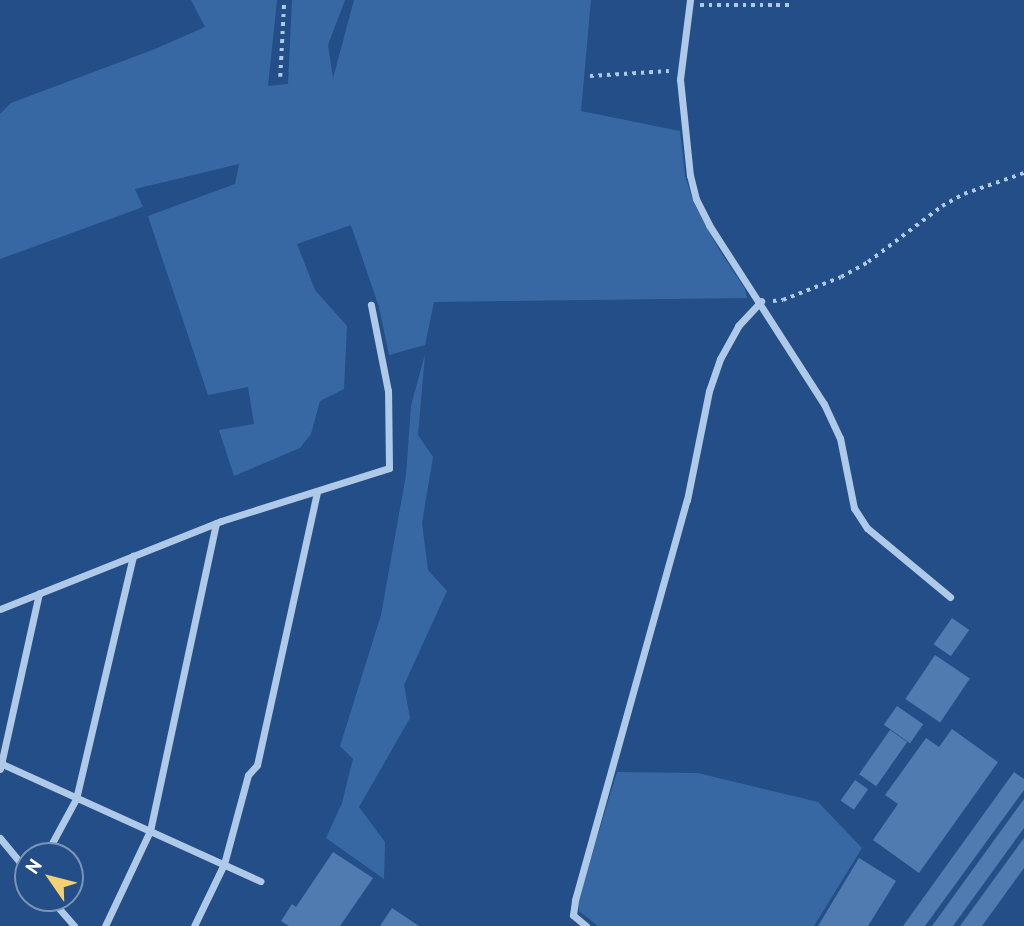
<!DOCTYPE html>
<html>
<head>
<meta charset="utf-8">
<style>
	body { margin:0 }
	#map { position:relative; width:1024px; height:926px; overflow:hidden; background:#244e87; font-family:"PT Sans",sans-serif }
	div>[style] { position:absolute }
	.green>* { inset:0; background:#3868a4 }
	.building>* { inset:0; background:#507bb1; transform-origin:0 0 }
	.path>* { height:3.5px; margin-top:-1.75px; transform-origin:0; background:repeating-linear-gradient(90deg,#afc9e9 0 3.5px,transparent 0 8.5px) }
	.street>* { height:7px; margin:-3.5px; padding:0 3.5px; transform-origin:3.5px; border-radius:3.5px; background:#afc9e9 }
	span { translate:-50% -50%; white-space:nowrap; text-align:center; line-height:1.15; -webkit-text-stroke:6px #244e87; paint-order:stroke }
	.north { position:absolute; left:14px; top:842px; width:70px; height:70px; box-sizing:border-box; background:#244e87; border:2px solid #7c95b7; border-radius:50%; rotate:305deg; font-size:19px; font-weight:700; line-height:28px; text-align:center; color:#fff }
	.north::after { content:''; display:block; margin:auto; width:24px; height:32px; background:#f4d073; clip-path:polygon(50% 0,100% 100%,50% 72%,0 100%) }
</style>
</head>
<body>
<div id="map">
	<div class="green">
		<div style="clip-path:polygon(191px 0,277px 0,268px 86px,288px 84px,292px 0,345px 0,328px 45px,333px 78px,354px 0,591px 0,581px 111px,680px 131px,685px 176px,693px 201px,718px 248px,745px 289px,747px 298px,434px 302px,425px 345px,389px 355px,379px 307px,351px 225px,297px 244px,315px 290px,347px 326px,344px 389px,320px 401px,311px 434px,300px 448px,234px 476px,219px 430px,254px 424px,248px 387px,208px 395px,148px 216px,235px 184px,239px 164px,135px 189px,143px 207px,0 259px,0 114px,11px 103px,155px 49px,205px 27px)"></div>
		<div style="clip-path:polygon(425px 354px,418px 435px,433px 457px,422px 523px,428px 570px,447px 591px,404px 685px,410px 718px,359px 807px,385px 842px,384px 879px,326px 838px,342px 803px,353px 759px,340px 746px,381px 615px,406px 475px,411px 406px)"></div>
		<div style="clip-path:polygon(617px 772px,698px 773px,818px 802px,862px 848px,814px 926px,598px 926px,579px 911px,578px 901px)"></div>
	</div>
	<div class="building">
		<div style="left:952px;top:618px;width:21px;height:32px;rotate:35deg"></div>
		<div style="left:935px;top:655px;width:42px;height:53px;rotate:34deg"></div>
		<div style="left:897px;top:706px;width:32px;height:23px;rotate:35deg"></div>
		<div style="clip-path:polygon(952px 729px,998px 762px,919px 873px,873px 840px,898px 804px,885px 795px,926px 738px,939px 747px)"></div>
		<div style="left:890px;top:730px;width:21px;height:54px;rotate:35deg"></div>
		<div style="clip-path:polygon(1014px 772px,1024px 779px,1024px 790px,925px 926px,903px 926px)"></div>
		<div style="left:855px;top:780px;width:16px;height:25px;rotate:35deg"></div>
		<div style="clip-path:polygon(1024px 799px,1024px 828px,953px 926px,932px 926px)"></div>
		<div style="clip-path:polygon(1024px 838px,1024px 868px,982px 926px,960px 926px)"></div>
		<div style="clip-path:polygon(333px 852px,373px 878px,340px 926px,289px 926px,281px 921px,292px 904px,296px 907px)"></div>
		<div style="clip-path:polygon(859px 858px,896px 881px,868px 926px,818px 926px)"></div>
		<div style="clip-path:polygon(392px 908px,419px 926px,380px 926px)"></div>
	</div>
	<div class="path">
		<div style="left:700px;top:5px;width:92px"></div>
		<div style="left:590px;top:76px;width:79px;rotate:-3.6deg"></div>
		<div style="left:280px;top:77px;width:77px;rotate:-87deg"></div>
		<div style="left:773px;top:301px;width:10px;rotate:-6deg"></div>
		<div style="left:783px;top:300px;width:62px;rotate:-21.6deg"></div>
		<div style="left:841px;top:277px;width:31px;rotate:-29deg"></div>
		<div style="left:868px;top:262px;width:93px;rotate:-37.1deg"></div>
		<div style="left:942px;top:206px;width:25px;rotate:-29deg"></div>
		<div style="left:964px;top:194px;width:64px;rotate:-19.3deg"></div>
	</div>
	<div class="street">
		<div style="left:690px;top:0;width:80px;rotate:97.2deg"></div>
		<div style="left:680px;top:79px;width:97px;rotate:84.1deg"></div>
		<div style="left:690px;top:175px;width:25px;rotate:76deg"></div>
		<div style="left:696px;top:199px;width:29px;rotate:63deg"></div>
		<div style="left:709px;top:225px;width:213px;rotate:57.3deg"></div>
		<div style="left:824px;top:404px;width:38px;rotate:65deg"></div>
		<div style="left:840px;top:438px;width:71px;rotate:78.7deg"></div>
		<div style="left:854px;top:508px;width:24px;rotate:57deg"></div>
		<div style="left:867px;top:528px;width:108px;rotate:39.7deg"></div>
		<div style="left:0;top:609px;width:238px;rotate:-21.7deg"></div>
		<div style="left:221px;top:521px;width:176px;rotate:-17.5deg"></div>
		<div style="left:389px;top:468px;width:77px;rotate:-90.7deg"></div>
		<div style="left:388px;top:391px;width:88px;rotate:-101.2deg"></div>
		<div style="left:0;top:763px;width:286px;rotate:24.4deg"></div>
		<div style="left:0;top:769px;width:180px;rotate:-77.5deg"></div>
		<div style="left:0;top:838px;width:44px;rotate:50.5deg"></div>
		<div style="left:45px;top:856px;width:65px;rotate:-61.5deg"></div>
		<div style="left:76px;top:799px;width:250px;rotate:-76.8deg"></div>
		<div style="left:50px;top:898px;width:37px;rotate:49deg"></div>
		<div style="left:105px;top:926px;width:105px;rotate:-64.7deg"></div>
		<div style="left:150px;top:831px;width:315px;rotate:-77.9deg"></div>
		<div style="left:194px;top:926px;width:69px;rotate:-64.2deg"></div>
		<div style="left:224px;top:864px;width:92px;rotate:-74.9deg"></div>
		<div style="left:248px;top:775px;width:13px;rotate:-48deg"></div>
		<div style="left:257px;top:765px;width:280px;rotate:-77.6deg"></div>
		<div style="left:586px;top:926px;width:17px;rotate:-140deg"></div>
		<div style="left:573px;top:915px;width:15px;rotate:-82deg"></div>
		<div style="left:575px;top:900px;width:415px;rotate:-74.4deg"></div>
		<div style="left:687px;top:500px;width:111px;rotate:-78.6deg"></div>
		<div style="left:709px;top:391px;width:34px;rotate:-71deg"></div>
		<div style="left:720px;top:359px;width:38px;rotate:-61deg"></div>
		<div style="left:738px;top:326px;width:34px;rotate:-47deg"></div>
	</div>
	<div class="north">N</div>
</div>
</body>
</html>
